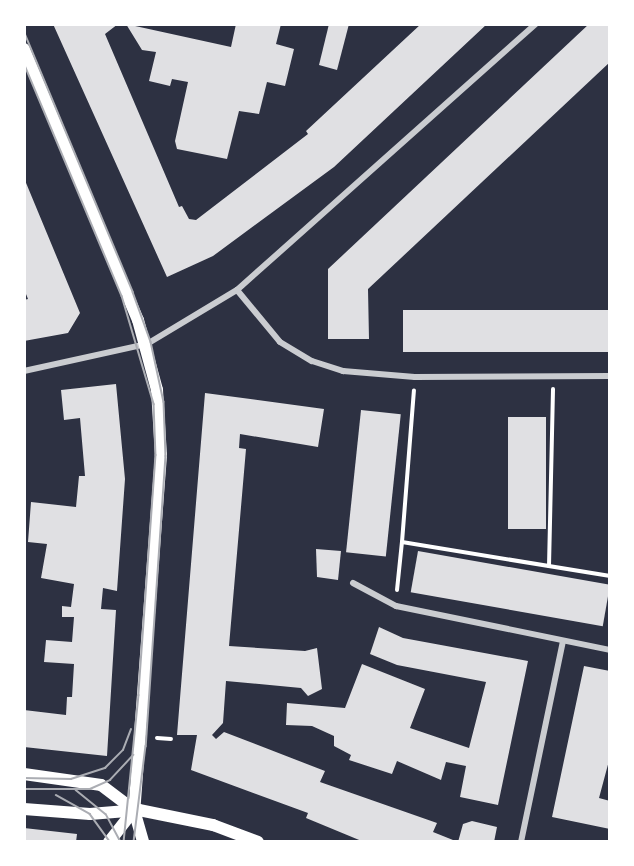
<!DOCTYPE html>
<html>
<head>
<meta charset="utf-8">
<style>
	body { margin:0 }
	#map { position:relative; width:634px; height:866px; overflow:hidden; background:#2d3142; font-family:"PT Serif",serif }
	div>[style] { position:absolute }
	.building>* { inset:0; background:#e0e0e3; transform-origin:0 0 }
	.path>* { height:4px; margin:-2px; padding:0 2px; transform-origin:2px; border-radius:2px; background:#fff }
	.minor>* { height:6px; margin:-3px; padding:0 3px; transform-origin:3px; border-radius:3px; background:#caccd0 }
	.secondary>* { height:12px; margin:-6px; padding:0 6px; transform-origin:6px; border-radius:6px; background:#fff }
	.tram>* { height:1.5px; margin:-0.75px; padding:0 0.75px; transform-origin:0.75px; border-radius:0.75px; background:#abadb3 }
	span { translate:-50% -50%; white-space:nowrap; text-align:center; line-height:1.15; -webkit-text-stroke:4.5px #fff; paint-order:stroke }
	.frame { position:absolute; inset:0; border:26px solid #fff; pointer-events:none }
</style>
</head>
<body>
<div id="map">
	<div class="building">
		<div style="clip-path:polygon(53px 24px,118px 24px,105px 34px,179px 207px,182px 206px,189px 219px,196px 220px,308px 134px,306px 131px,421px 24px,487px 24px,334px 167px,213px 256px,167px 277px)"></div>
		<div style="clip-path:polygon(126px 24px,231px 47px,236px 24px,281px 24px,276px 44px,294px 49px,285px 86px,267px 82px,259px 114px,239px 111px,227px 159px,177px 149px,175px 141px,188px 82px,172px 79px,170px 86px,149px 81px,156px 52px,142px 50px)"></div>
		<div style="clip-path:polygon(329px 24px,349px 24px,337px 70px,319px 65px)"></div>
		<div style="clip-path:polygon(589px 24px,610px 24px,610px 62px,368px 289px,369px 339px,328px 339px,328px 269px)"></div>
		<div style="clip-path:polygon(24px 178px,80px 313px,68px 333px,24px 341px,24px 300px,28px 299px,24px 289px)"></div>
		<div style="left:610px;top:310px;width:42px;height:207px;rotate:90deg"></div>
		<div style="clip-path:polygon(116px 384px,125px 479px,117px 591px,103px 588px,101px 609px,116px 610px,107px 756px,24px 747px,24px 710px,66px 715px,67px 697px,72px 697px,74px 664px,44px 662px,46px 640px,72px 642px,74px 617px,62px 617px,62px 606px,71px 607px,74px 584px,41px 578px,47px 544px,28px 542px,31px 502px,76px 507px,79px 476px,85px 476px,80px 418px,64px 420px,61px 390px)"></div>
		<div style="clip-path:polygon(205px 393px,324px 409px,318px 447px,240px 434px,239px 448px,246px 449px,229px 646px,305px 651px,317px 648px,322px 689px,308px 696px,301px 688px,226px 681px,223px 723px,212px 735px,216px 739px,224px 732px,325px 771px,320px 782px,437px 823px,433px 832px,458px 842px,463px 824px,472px 821px,497px 827px,494px 842px,364px 842px,306px 818px,308px 813px,191px 770px,197px 735px,177px 735px)"></div>
		<div style="left:361px;top:410px;width:40px;height:143px;rotate:6deg"></div>
		<div style="left:508px;top:417px;width:38px;height:112px"></div>
		<div style="clip-path:polygon(316px 549px,341px 551px,338px 580px,317px 577px)"></div>
		<div style="left:418px;top:551px;width:195px;height:42px;rotate:10deg"></div>
		<div style="clip-path:polygon(379px 627px,403px 638px,528px 661px,498px 805px,460px 797px,466px 766px,446px 762px,441px 780px,397px 761px,392px 774px,349px 760px,351px 755px,334px 746px,334px 736px,312px 726px,286px 725px,287px 703px,345px 708px,362px 664px,425px 689px,410px 728px,469px 748px,486px 682px,397px 665px,370px 654px)"></div>
		<div style="clip-path:polygon(584px 666px,610px 671px,610px 757px,599px 798px,610px 801px,610px 829px,552px 817px)"></div>
		<div style="clip-path:polygon(24px 828px,77px 834px,76px 842px,24px 842px)"></div>
	</div>
	<div class="path">
		<div style="left:402px;top:542px;width:152px;rotate:-85.5deg"></div>
		<div style="left:549px;top:566px;width:177px;rotate:-88.7deg"></div>
		<div style="left:397px;top:590px;width:48px;rotate:-84.1deg"></div>
		<div style="left:402px;top:542px;width:211px;rotate:9.3deg"></div>
		<div style="left:157px;top:738px;width:14px;rotate:4deg"></div>
	</div>
	<div class="minor">
		<div style="left:237px;top:290px;width:67px;rotate:50.4deg"></div>
		<div style="left:280px;top:342px;width:37px;rotate:31deg"></div>
		<div style="left:312px;top:361px;width:33px;rotate:18deg"></div>
		<div style="left:343px;top:371px;width:72px;rotate:4.8deg"></div>
		<div style="left:415px;top:377px;width:195px;rotate:-0.3deg"></div>
		<div style="left:24px;top:371px;width:126px;rotate:-12.4deg"></div>
		<div style="left:147px;top:344px;width:105px;rotate:-31deg"></div>
		<div style="left:237px;top:290px;width:400px;rotate:-41.7deg"></div>
		<div style="left:353px;top:583px;width:49px;rotate:28.1deg"></div>
		<div style="left:396px;top:606px;width:218px;rotate:11.6deg"></div>
		<div style="left:521px;top:842px;width:205px;rotate:-78.2deg"></div>
	</div>
	<div class="secondary">
		<div style="left:24px;top:49px;width:294px;rotate:67.2deg"></div>
		<div style="left:138px;top:320px;width:73px;rotate:74.8deg"></div>
		<div style="left:157px;top:390px;width:65px;rotate:86.5deg"></div>
		<div style="left:161px;top:455px;width:356px;rotate:94.3deg"></div>
		<div style="left:134px;top:810px;width:33px;rotate:74deg"></div>
		<div style="left:24px;top:774px;width:78px;rotate:8.1deg"></div>
		<div style="left:101px;top:785px;width:41px;rotate:37.1deg"></div>
		<div style="left:24px;top:809px;width:66px;rotate:4.3deg"></div>
		<div style="left:90px;top:814px;width:49px;rotate:-4.7deg"></div>
		<div style="left:139px;top:810px;width:76px;rotate:11.5deg"></div>
		<div style="left:213px;top:825px;width:48px;rotate:20.7deg"></div>
		<div style="left:109px;top:842px;width:41px;rotate:-52deg"></div>
	</div>
	<div class="tram">
		<div style="left:24px;top:31px;width:283px;rotate:67.3deg"></div>
		<div style="left:133px;top:292px;width:53px;rotate:70.2deg"></div>
		<div style="left:151px;top:342px;width:61px;rotate:77.8deg"></div>
		<div style="left:164px;top:402px;width:54px;rotate:87.9deg"></div>
		<div style="left:166px;top:456px;width:291px;rotate:93.9deg"></div>
		<div style="left:146px;top:746px;width:97px;rotate:97.1deg"></div>
		<div style="left:24px;top:63px;width:253px;rotate:67.2deg"></div>
		<div style="left:122px;top:296px;width:113px;rotate:73.5deg"></div>
		<div style="left:154px;top:404px;width:51px;rotate:87.8deg"></div>
		<div style="left:156px;top:455px;width:241px;rotate:94.1deg"></div>
		<div style="left:139px;top:695px;width:148px;rotate:95.8deg"></div>
		<div style="left:24px;top:778px;width:47px;rotate:1.2deg"></div>
		<div style="left:71px;top:779px;width:36px;rotate:-18deg"></div>
		<div style="left:105px;top:768px;width:25px;rotate:-45deg"></div>
		<div style="left:123px;top:750px;width:22px;rotate:-69deg"></div>
		<div style="left:24px;top:789px;width:66px"></div>
		<div style="left:90px;top:789px;width:22px;rotate:-24deg"></div>
		<div style="left:110px;top:780px;width:34px;rotate:-47deg"></div>
		<div style="left:76px;top:790px;width:38px;rotate:39deg"></div>
		<div style="left:106px;top:814px;width:32px;rotate:62deg"></div>
		<div style="left:56px;top:795px;width:39px;rotate:29deg"></div>
		<div style="left:90px;top:814px;width:34px;rotate:54deg"></div>
	</div>
	<div class="frame"></div>
</div>
</body>
</html>
